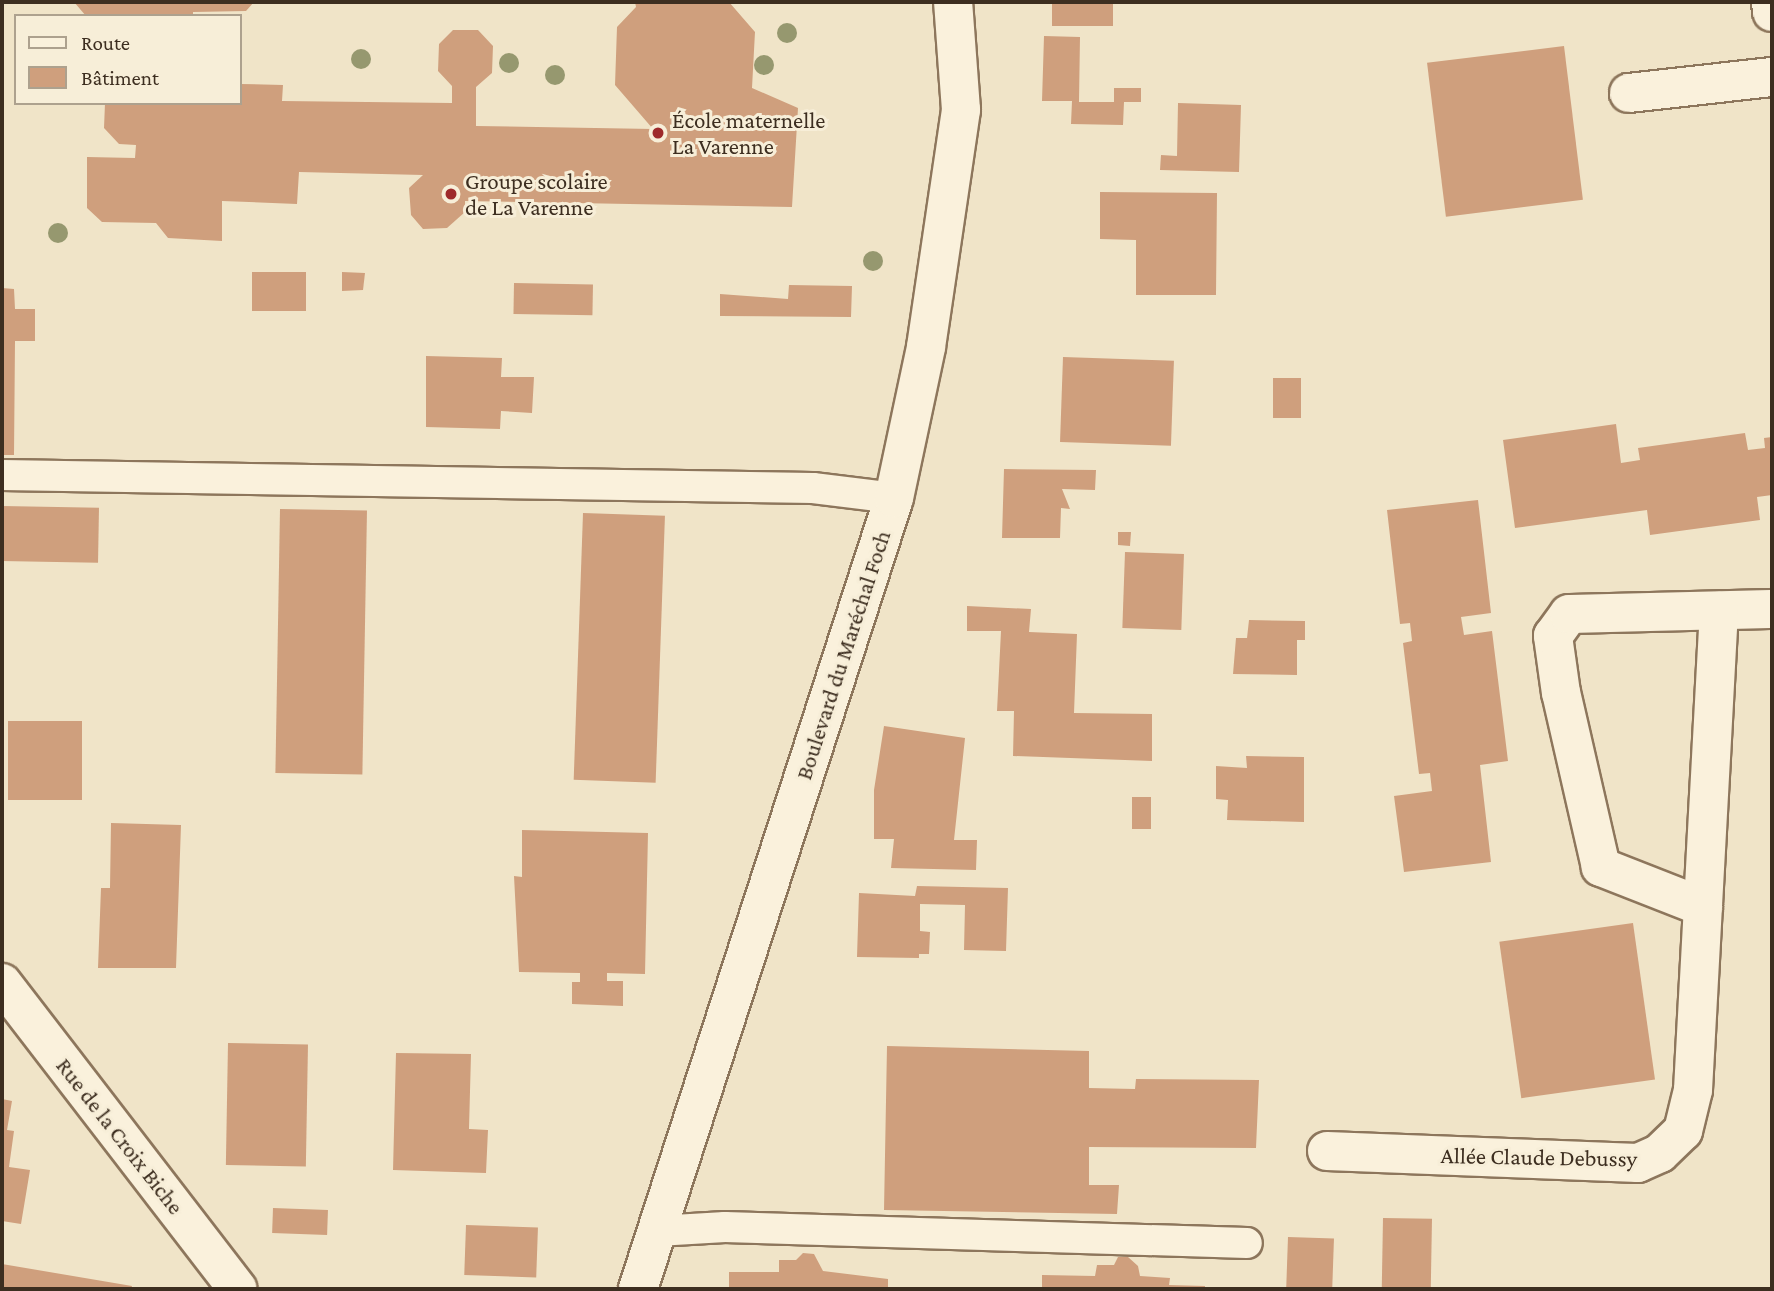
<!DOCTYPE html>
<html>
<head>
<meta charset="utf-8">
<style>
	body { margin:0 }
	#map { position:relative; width:1774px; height:1291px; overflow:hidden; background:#f0e4c8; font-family:"Crimson Pro",serif }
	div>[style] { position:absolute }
	.building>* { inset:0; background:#cf9f7d; transform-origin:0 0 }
	.roads { filter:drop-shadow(2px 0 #8d765c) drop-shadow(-2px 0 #8d765c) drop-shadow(0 2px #8d765c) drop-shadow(0 -2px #8d765c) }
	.service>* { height:30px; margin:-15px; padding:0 15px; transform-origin:15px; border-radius:15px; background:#faf1dc }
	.minor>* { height:38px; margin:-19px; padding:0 19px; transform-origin:19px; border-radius:19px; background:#faf1dc }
	.secondary>* { height:38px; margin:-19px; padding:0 19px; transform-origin:19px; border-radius:19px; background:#faf1dc }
	.trees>* { width:20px; height:20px; margin:-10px; border-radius:50%; background:#96986f }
	.dots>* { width:19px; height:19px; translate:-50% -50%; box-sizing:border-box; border:4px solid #f7eed8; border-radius:50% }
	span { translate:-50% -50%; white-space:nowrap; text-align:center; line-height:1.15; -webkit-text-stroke:6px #f7eed8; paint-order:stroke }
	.poi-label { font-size:23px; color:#3d2e20 }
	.left { translate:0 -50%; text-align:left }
	.street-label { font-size:23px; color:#3d2e20 }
	.frame { position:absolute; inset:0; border:4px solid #3d2e20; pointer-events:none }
	.legend { position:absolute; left:14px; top:14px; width:228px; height:91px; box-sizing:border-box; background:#f7eed8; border:2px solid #ada18e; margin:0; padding:9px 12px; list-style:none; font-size:21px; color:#3d2e20 }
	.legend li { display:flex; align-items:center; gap:14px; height:35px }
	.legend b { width:35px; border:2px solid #ada18e }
</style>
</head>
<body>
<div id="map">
	<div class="building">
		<div style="clip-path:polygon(74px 2px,254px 2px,246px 11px,193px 12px,193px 16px,86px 16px)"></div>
		<div style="clip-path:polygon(635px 2px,729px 2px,755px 32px,752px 88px,798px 108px,792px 207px,465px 201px,465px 212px,447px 228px,423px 229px,411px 215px,409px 188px,423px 175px,299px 172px,297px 204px,222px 201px,222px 241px,168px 238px,156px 223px,102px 222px,87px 208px,87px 157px,135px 158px,136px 145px,119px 144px,104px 128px,105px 103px,240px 103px,240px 84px,283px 85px,282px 101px,452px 103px,452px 86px,438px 71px,439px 44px,453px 30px,478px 30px,493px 46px,492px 73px,476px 87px,476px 126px,653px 129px,615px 85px,617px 27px,636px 7px)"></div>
		<div style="left:1052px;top:2px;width:61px;height:24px"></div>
		<div style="clip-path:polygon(1044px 36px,1080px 37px,1079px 102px,1114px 102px,1114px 88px,1141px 88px,1141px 102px,1124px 102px,1123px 125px,1071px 124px,1072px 101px,1042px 101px)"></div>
		<div style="left:1564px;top:46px;width:155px;height:138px;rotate:83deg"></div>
		<div style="clip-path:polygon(1178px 103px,1241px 105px,1239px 172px,1160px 170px,1161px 155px,1177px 156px)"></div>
		<div style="clip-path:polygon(1100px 192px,1217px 193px,1216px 295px,1136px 295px,1136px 240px,1100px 239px)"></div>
		<div style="left:252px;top:272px;width:54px;height:39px"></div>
		<div style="clip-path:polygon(342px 272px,365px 273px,363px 290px,342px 291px)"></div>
		<div style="left:514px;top:283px;width:79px;height:31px;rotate:1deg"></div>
		<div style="clip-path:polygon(789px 285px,852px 286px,851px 317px,720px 316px,720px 294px,788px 299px)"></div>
		<div style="clip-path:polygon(2px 288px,14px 289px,15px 309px,35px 309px,35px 341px,15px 341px,14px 455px,2px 455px)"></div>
		<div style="clip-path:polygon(426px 356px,502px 358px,501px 377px,534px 377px,532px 413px,501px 411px,500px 429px,426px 427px)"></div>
		<div style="left:1063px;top:357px;width:111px;height:85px;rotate:2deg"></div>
		<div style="left:1273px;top:378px;width:28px;height:40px"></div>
		<div style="clip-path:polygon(1616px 424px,1621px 463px,1640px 460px,1638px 448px,1745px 433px,1748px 450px,1765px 448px,1764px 438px,1772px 437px,1772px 495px,1757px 497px,1760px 520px,1650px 535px,1647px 510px,1515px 528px,1503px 440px)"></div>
		<div style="clip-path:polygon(1004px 469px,1096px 470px,1095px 490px,1062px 489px,1070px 509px,1061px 508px,1060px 538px,1002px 538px)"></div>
		<div style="clip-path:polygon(1478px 500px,1491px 613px,1461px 617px,1464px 635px,1492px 631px,1508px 761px,1480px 765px,1491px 862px,1404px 872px,1394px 796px,1432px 791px,1430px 773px,1419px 774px,1403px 643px,1412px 641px,1410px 623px,1400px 624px,1387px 510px)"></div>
		<div style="left:2px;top:506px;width:97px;height:55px;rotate:1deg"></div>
		<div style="left:280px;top:509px;width:87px;height:264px;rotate:1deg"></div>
		<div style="left:583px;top:513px;width:82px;height:267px;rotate:2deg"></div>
		<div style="clip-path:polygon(1118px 532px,1131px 532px,1130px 546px,1118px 545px)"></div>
		<div style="left:1125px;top:552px;width:59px;height:76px;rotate:2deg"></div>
		<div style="clip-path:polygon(967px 606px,1031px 609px,1029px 632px,1077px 634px,1074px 713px,1152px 714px,1152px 761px,1013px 756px,1014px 711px,997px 711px,1001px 631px,967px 631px)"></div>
		<div style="clip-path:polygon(1249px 620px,1305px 621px,1305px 640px,1297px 640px,1297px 675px,1233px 674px,1236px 638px,1247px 638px)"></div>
		<div style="left:8px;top:721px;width:74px;height:79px"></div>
		<div style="clip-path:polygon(884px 726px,965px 738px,954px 840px,977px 840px,976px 870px,891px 868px,894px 839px,874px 839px,874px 790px)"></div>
		<div style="clip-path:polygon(1246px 756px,1304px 757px,1304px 822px,1227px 820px,1228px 800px,1216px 799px,1216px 766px,1247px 768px)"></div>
		<div style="left:1132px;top:797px;width:19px;height:32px"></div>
		<div style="clip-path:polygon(111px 823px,181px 825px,176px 968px,98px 968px,101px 888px,110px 888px)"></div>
		<div style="clip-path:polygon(522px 830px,648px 833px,645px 974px,607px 973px,607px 981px,623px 981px,623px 1006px,572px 1004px,572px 982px,580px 982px,580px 973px,519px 972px,514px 876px,522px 877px)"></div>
		<div style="clip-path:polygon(917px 886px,1008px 888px,1006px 951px,964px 950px,965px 905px,920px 904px,920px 931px,930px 932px,929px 954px,919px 954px,919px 958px,857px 957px,859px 893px,915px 896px)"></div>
		<div style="left:1633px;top:923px;width:158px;height:135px;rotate:82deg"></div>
		<div style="left:228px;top:1043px;width:80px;height:122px;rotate:1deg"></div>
		<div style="clip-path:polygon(887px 1046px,1089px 1051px,1089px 1088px,1135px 1089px,1136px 1079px,1259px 1080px,1256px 1148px,1089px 1147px,1089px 1185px,1119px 1185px,1117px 1214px,884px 1210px)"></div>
		<div style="clip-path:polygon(396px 1053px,471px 1054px,469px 1129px,488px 1130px,486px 1173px,393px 1170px)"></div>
		<div style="clip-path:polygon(2px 1099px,12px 1101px,7px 1130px,14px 1131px,9px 1167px,30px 1170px,21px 1224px,2px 1221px)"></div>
		<div style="left:273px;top:1208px;width:55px;height:25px;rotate:2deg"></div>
		<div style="left:1383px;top:1218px;width:49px;height:71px;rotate:1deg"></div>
		<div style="left:466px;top:1225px;width:72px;height:50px;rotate:2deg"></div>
		<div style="left:1288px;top:1237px;width:46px;height:52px;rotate:2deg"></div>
		<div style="clip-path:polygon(803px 1253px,814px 1254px,823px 1271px,888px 1279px,888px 1289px,729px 1289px,729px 1272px,779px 1272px,779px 1260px,796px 1260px)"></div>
		<div style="clip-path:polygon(1118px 1257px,1128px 1257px,1138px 1266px,1140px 1276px,1170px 1278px,1169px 1285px,1205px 1286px,1205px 1289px,1042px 1289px,1042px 1275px,1095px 1276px,1097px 1265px,1114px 1265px)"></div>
		<div style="clip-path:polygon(2px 1264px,132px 1286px,131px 1289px,2px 1289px)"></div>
	</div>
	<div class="roads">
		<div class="service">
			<div style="left:2px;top:475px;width:811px;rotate:0.92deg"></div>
			<div style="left:813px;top:488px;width:82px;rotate:7deg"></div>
			<div style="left:657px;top:1231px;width:68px;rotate:-3.4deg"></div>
			<div style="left:725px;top:1227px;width:522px;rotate:1.76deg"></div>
		</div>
		<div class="minor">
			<div style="left:1771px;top:2px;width:10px;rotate:84deg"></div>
			<div style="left:1629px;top:93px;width:144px;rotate:-6.4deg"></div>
			<div style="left:1703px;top:907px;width:110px;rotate:-158.6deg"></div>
			<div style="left:1601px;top:867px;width:179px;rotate:-102.9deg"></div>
			<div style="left:1561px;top:693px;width:58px;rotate:-98deg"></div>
			<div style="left:1553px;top:636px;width:27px;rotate:-54deg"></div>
			<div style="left:1569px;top:614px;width:203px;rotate:-1.4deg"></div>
			<div style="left:2px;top:983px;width:386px;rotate:52.4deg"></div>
			<div style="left:1327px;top:1151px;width:311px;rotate:2.2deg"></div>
			<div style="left:1638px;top:1163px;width:24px;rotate:-24deg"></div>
			<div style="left:1660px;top:1153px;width:32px;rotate:-44deg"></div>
			<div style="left:1683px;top:1131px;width:42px;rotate:-76.3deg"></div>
			<div style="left:1693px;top:1090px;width:480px;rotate:-86.9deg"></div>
		</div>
		<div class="secondary">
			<div style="left:638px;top:1289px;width:831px;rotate:-72.07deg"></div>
			<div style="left:894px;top:498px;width:154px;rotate:-78deg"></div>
			<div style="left:926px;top:347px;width:240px;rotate:-81.6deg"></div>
			<div style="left:961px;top:110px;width:108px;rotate:-94.2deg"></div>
		</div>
	</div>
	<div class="trees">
		<div style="left:787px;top:33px"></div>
		<div style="left:361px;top:59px"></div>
		<div style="left:509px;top:63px"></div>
		<div style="left:764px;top:65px"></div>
		<div style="left:555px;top:75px"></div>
		<div style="left:58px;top:233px"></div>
		<div style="left:873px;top:261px"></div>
	</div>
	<div class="dots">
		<div style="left:658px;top:133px;background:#9e2a2b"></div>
		<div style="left:451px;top:194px;background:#9e2a2b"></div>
	</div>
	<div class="poi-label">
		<span class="left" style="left:672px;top:133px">École maternelle<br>La Varenne</span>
		<span class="left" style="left:465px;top:194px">Groupe scolaire<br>de La Varenne</span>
	</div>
	<div class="street-label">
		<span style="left:843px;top:655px;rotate:-72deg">Boulevard du Maréchal Foch</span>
		<span style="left:120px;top:1136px;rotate:52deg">Rue de la Croix Biche</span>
		<span style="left:1539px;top:1157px;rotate:1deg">Allée Claude Debussy</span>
	</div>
	<div class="frame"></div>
	<ul class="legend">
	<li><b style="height:9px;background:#faf1dc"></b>Route</li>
	<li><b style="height:19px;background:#cf9f7d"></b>Bâtiment</li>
	</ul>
</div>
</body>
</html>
